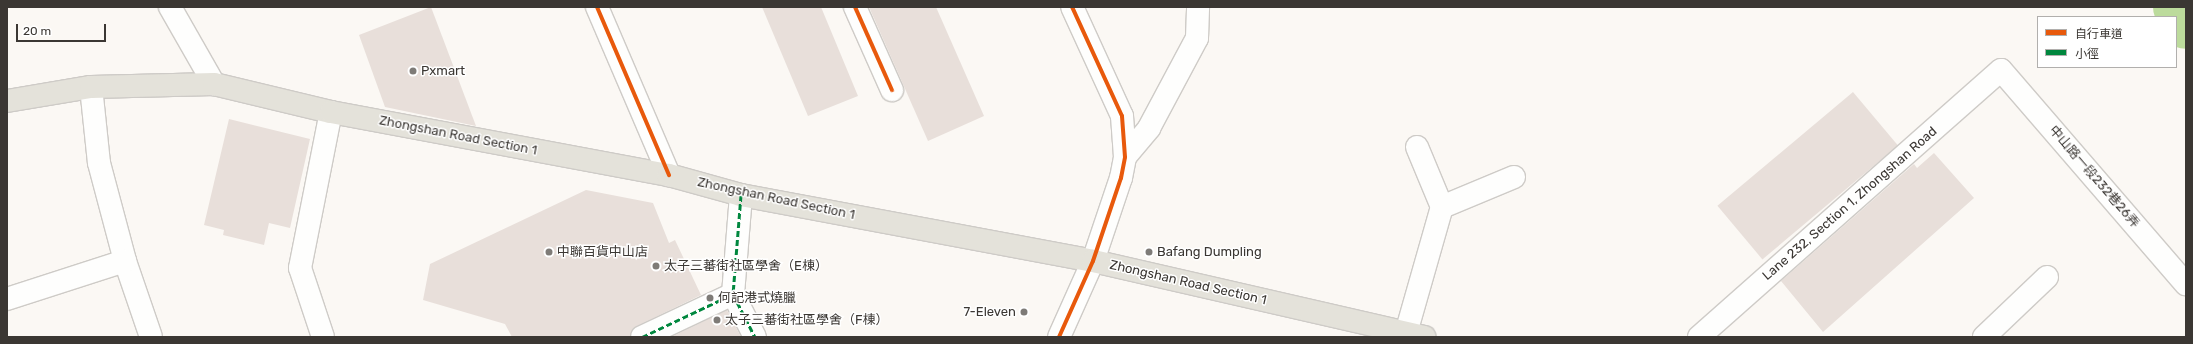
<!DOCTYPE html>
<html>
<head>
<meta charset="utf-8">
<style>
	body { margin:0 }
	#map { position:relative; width:2193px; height:344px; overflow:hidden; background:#fbf8f4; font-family:Rubik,"Noto Sans TC",sans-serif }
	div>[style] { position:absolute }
	.river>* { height:54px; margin:-27px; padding:0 27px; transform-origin:27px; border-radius:27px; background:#bcdb9c }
	.building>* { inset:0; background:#e8dfda; transform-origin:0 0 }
	.roads { filter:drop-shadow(1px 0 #cecbc7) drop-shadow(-1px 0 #cecbc7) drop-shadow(0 1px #cecbc7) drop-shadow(0 -1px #cecbc7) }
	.minor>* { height:22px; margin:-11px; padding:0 11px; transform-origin:11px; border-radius:11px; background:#fefefd }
	.major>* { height:22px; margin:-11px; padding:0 11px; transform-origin:11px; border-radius:11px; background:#e4e2da }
	.quiet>* { height:3px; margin-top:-1.5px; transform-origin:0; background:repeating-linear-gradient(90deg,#00873e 0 6px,transparent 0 9px) }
	.cycleway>* { height:4px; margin:-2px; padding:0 2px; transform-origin:2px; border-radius:2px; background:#e8590c }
	.dots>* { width:11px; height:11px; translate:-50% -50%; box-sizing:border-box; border:2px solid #fff; border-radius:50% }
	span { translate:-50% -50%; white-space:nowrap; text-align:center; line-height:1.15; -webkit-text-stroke:3px #fff; paint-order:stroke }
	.poi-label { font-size:13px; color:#3b3733 }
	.left { translate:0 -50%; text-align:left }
	.right { translate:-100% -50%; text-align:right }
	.street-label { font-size:13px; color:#3b3733 }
	.frame { position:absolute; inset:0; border:8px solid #3b3733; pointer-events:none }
	.legend { position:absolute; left:2037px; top:16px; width:140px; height:52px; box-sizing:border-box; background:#fff; border:1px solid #b1afad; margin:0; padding:5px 7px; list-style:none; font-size:12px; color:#3b3733 }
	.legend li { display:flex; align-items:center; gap:8px; height:20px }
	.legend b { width:20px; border:1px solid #b1afad }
	.scale { position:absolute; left:16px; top:24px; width:90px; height:18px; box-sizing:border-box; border:2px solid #3b3733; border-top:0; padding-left:5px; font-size:12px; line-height:14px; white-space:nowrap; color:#3b3733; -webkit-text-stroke:3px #fff; paint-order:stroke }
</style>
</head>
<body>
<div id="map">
	<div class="river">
		<div style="left:2180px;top:7px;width:16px;rotate:68deg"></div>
	</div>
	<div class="building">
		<div style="clip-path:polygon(431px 7px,476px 126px,385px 107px,359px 35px)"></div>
		<div style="clip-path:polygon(762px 7px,821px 7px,858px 96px,808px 116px)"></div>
		<div style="clip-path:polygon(869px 7px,936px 7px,984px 116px,928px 141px)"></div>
		<div style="left:1853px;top:92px;width:70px;height:177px;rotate:50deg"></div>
		<div style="clip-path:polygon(229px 119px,310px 139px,290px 228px,269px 223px,264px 245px,223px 235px,224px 230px,204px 225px)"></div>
		<div style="clip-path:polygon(1934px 153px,1974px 198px,1823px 332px,1781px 281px,1914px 164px,1917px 168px)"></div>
		<div style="clip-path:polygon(586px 190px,653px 203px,669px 243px,675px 240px,701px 295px,637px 326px,630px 337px,512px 337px,505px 324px,423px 300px,430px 264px)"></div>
		<div style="clip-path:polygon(727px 310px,741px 337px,671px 337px)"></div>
	</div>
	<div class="roads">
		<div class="minor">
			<div style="left:170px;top:7px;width:89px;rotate:60.3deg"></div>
			<div style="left:597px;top:7px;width:183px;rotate:66.8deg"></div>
			<div style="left:855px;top:7px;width:91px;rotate:66deg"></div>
			<div style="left:91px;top:87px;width:76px;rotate:84deg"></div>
			<div style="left:99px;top:163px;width:101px;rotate:75.1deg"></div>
			<div style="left:125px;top:261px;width:80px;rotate:71.1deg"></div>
			<div style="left:1417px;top:147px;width:65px;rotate:67.4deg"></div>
			<div style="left:1125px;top:157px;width:38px;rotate:-50deg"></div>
			<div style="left:1149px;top:128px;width:102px;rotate:-61.9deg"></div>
			<div style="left:1197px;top:38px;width:31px;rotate:-88deg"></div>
			<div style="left:741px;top:195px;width:99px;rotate:94.6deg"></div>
			<div style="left:733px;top:294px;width:48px;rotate:62.9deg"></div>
			<div style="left:7px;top:299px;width:124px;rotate:-17.9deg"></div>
			<div style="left:1406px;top:333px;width:131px;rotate:-74.1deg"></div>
			<div style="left:1442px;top:207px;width:78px;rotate:-22.6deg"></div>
			<div style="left:323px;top:337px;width:73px;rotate:-108.4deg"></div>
			<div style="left:300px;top:268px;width:159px;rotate:-78.8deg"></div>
			<div style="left:642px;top:337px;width:101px;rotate:-25.3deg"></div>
			<div style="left:1059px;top:337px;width:83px;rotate:-65.9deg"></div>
			<div style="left:1093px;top:261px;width:88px;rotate:-71.4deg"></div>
			<div style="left:1121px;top:178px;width:21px;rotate:-79deg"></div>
			<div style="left:1125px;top:157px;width:41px;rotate:-94.2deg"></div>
			<div style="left:1122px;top:116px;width:120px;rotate:-114.6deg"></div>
			<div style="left:1699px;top:337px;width:403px;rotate:-41.5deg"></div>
			<div style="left:2001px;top:70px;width:283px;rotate:49.2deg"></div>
			<div style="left:1984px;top:337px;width:87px;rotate:-43.6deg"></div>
		</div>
		<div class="major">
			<div style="left:7px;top:101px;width:85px;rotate:-9.5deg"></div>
			<div style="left:91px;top:87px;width:123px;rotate:-1.4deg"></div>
			<div style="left:214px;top:84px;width:120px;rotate:13.5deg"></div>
			<div style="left:331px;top:112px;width:344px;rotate:10.6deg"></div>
			<div style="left:669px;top:175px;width:75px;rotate:15.5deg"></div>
			<div style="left:741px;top:195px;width:358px;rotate:10.6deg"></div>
			<div style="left:1093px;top:261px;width:340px;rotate:12.9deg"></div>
		</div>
	</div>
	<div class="quiet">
		<div style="left:741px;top:195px;width:99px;rotate:94.6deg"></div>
		<div style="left:733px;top:294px;width:48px;rotate:62.9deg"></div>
		<div style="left:642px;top:337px;width:101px;rotate:-25.3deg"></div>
	</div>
	<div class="cycleway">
		<div style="left:597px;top:7px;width:183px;rotate:66.8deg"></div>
		<div style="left:855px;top:7px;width:91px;rotate:66deg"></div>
		<div style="left:1059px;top:337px;width:83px;rotate:-65.9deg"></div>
		<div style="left:1093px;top:261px;width:88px;rotate:-71.4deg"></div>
		<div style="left:1121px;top:178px;width:21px;rotate:-79deg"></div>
		<div style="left:1125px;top:157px;width:41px;rotate:-94.2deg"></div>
		<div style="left:1122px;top:116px;width:120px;rotate:-114.6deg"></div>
	</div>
	<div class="dots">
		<div style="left:413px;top:71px;background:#7e7b77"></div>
		<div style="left:549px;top:252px;background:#7e7b77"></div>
		<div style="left:1149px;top:252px;background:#7e7b77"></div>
		<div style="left:656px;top:266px;background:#7e7b77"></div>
		<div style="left:710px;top:298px;background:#7e7b77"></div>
		<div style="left:1024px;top:312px;background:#7e7b77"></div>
		<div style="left:717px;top:320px;background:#7e7b77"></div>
	</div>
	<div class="poi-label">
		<span class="left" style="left:421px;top:71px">Pxmart</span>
		<span class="left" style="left:557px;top:252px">中聯百貨中山店</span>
		<span class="left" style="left:1157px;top:252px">Bafang Dumpling</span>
		<span class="left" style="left:664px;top:266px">太子三蕃街社區學舍（E棟）</span>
		<span class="left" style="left:718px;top:298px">何記港式燒臘</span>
		<span class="right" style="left:1016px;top:312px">7-Eleven</span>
		<span class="left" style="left:725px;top:320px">太子三蕃街社區學舍（F棟）</span>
	</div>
	<div class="street-label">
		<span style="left:458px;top:136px;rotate:11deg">Zhongshan Road Section 1</span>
		<span style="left:2094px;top:177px;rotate:49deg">中山路一段232巷26弄</span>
		<span style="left:776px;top:199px;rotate:12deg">Zhongshan Road Section 1</span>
		<span style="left:1850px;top:204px;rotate:-41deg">Lane 232, Section 1, Zhongshan Road</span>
		<span style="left:1188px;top:283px;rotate:13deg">Zhongshan Road Section 1</span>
	</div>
	<div class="frame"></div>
	<ul class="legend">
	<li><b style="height:5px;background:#e8590c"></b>自行車道</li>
	<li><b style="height:5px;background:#00873e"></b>小徑</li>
	</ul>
	<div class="scale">20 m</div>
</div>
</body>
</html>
